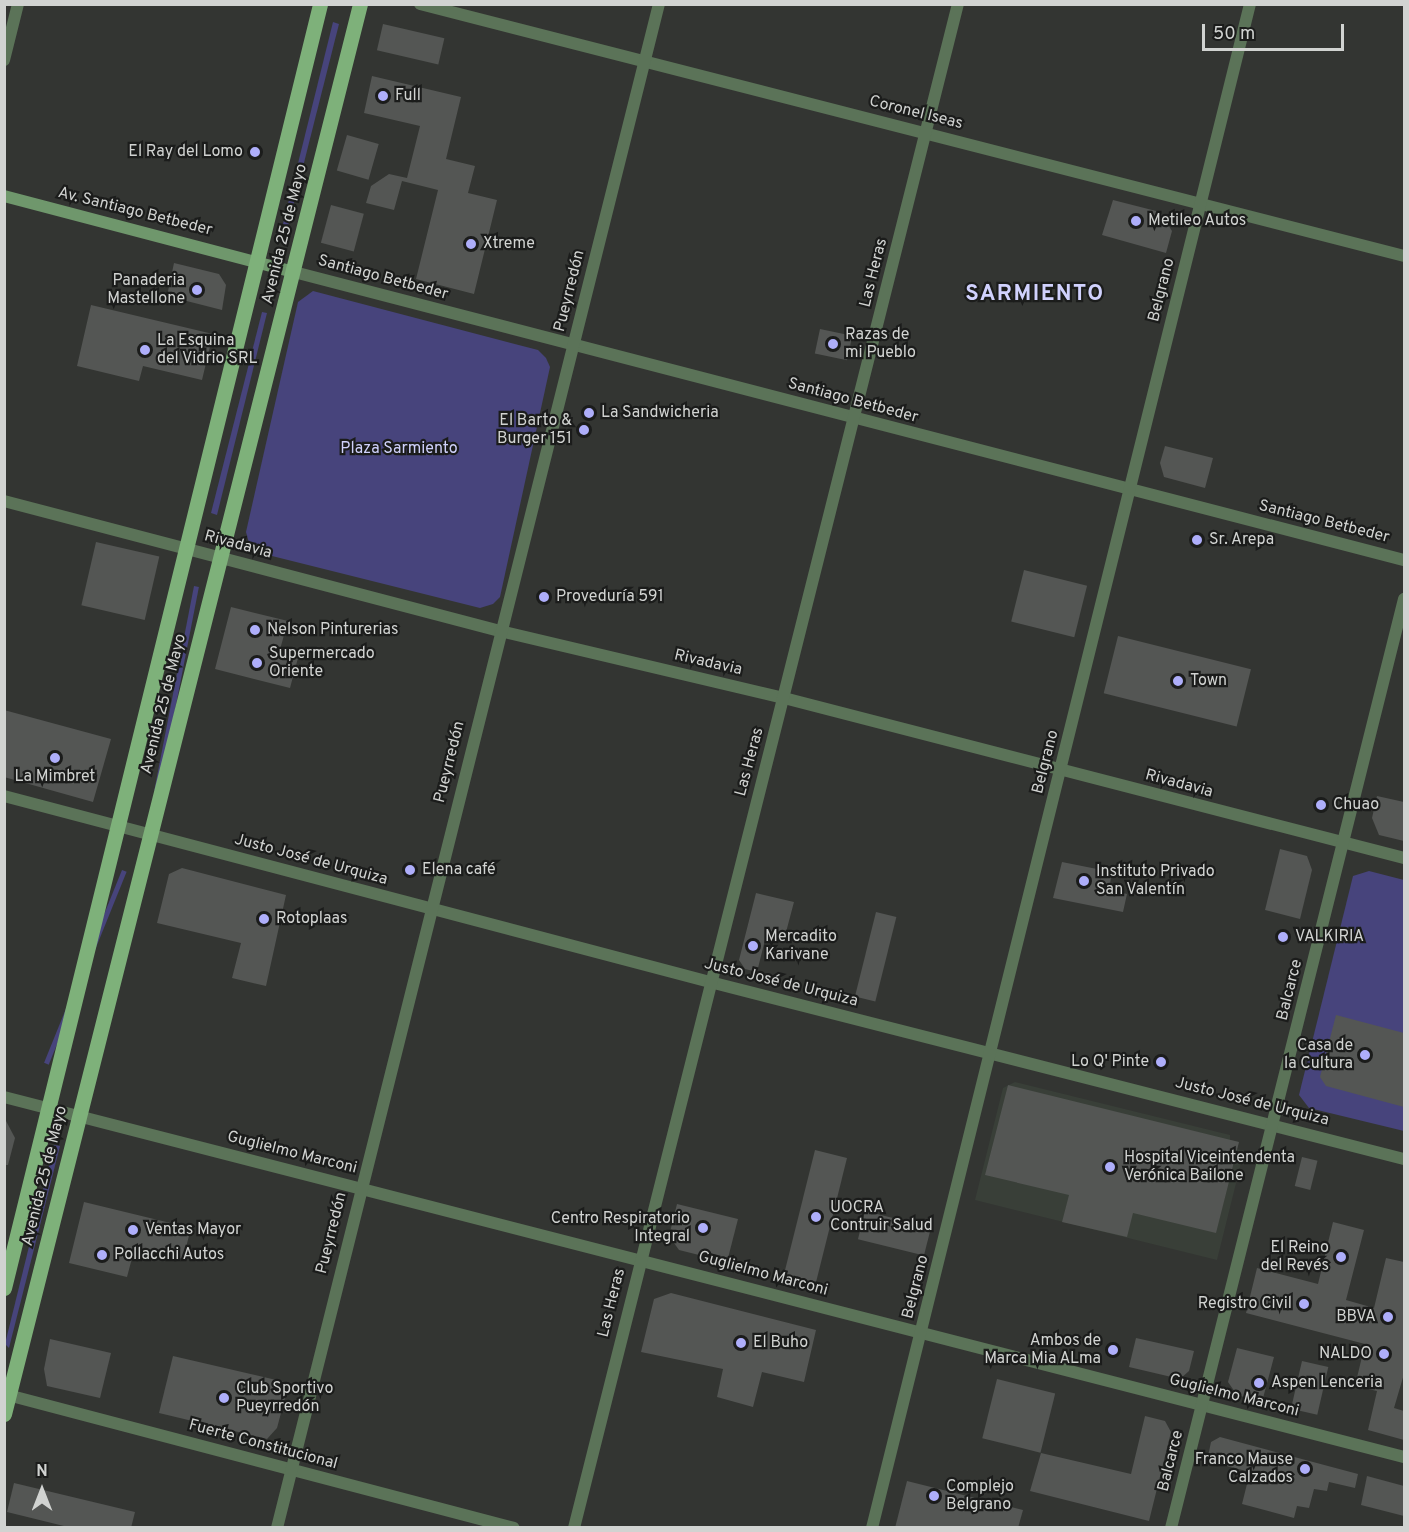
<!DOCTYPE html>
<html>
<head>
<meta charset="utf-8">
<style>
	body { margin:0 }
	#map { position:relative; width:1409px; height:1532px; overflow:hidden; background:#333532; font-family:Overpass,sans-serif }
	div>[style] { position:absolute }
	.built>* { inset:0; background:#393f38 }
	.green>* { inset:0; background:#47447c; transform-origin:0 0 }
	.building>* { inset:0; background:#545654; transform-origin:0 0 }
	.street>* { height:12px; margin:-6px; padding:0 6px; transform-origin:6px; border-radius:6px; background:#5b7358 }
	.secondary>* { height:12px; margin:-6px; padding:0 6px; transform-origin:6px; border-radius:6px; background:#6f976c }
	.primary>* { height:15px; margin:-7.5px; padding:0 7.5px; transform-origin:7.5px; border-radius:7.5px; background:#7eb17a }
	.dots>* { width:16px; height:16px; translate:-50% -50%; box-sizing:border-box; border:3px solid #1b1c1b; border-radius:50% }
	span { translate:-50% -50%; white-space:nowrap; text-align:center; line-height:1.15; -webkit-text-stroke:4.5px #1b1c1b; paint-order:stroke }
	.poi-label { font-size:16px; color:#d1d3d1 }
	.left { translate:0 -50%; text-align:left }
	.right { translate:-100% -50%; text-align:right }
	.street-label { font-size:16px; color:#d1d3d1 }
	.park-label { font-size:16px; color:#cfd1fa }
	.district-label { font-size:22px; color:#d0d1fd; font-weight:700; letter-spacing:1.5px }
	.frame { position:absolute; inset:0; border:6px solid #d1d3d1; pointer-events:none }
	.north { position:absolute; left:12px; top:1460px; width:60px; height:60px; -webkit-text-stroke:4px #1b1c1b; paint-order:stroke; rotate:0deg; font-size:16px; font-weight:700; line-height:24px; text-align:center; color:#d1d3d1 }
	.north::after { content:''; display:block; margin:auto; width:21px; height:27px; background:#d1d3d1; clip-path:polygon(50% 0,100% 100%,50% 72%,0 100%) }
	.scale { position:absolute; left:1202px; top:24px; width:142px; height:27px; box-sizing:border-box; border:3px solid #d1d3d1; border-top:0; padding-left:8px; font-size:18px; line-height:21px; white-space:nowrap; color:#d1d3d1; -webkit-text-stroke:4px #1b1c1b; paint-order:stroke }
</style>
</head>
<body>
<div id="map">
	<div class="built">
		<div style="clip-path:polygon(1015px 1082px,1230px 1135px,1230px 1140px,1239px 1142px,1237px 1149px,1244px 1151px,1217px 1260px,975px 1200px,1003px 1088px)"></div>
	</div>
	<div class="green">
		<div style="clip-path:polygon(333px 22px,339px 24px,288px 226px,283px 224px)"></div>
		<div style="clip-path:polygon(313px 291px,538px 350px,546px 358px,550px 367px,500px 597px,493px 604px,480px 608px,256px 552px,249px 543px,246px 532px,298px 302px)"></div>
		<div style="clip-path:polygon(262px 312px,267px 313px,217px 515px,211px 513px)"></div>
		<div style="left:194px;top:586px;width:5px;height:208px;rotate:11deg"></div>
		<div style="left:122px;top:870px;width:5px;height:208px;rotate:22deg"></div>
		<div style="clip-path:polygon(1369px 871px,1404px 880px,1404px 1131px,1309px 1108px,1299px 1095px,1353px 876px)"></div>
		<div style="clip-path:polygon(54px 1145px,60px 1146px,9px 1348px,5px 1344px)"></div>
	</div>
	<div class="building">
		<div style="left:383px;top:24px;width:63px;height:27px;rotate:13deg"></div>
		<div style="clip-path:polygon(372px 76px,461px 97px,446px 159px,475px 166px,468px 193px,497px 200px,474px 294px,416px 279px,438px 190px,402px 181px,394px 210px,366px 203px,371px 186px,389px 174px,407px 178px,420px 126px,364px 113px)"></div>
		<div style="left:347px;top:135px;width:33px;height:37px;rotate:16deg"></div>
		<div style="clip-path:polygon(1113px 200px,1160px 212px,1172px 231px,1166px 253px,1102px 235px)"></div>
		<div style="left:331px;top:205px;width:34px;height:39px;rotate:15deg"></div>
		<div style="clip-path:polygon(174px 263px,219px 274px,226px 285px,222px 310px,167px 296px)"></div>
		<div style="clip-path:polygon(91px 305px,213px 334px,202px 380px,143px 366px,139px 381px,77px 366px)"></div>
		<div style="left:820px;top:329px;width:33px;height:25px;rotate:12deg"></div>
		<div style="clip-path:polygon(1165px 446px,1213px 458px,1205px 488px,1164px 477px,1160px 463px)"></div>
		<div style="left:96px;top:542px;width:65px;height:65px;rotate:13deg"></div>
		<div style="left:1024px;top:570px;width:65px;height:53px;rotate:14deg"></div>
		<div style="clip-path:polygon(231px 607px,288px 621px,279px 653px,298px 658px,290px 688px,215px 669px)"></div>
		<div style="left:1118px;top:636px;width:137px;height:59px;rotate:14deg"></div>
		<div style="clip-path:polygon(4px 710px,111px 739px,93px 802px,4px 777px)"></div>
		<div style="clip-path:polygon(1377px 796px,1404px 802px,1404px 841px,1379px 835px,1372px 818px)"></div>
		<div style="clip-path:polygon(1280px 849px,1307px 856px,1312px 870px,1300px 919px,1265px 910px)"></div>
		<div style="clip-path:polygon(1062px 862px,1112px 872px,1109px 890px,1127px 894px,1123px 912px,1053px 898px)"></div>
		<div style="clip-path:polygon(182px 868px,286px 895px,266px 986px,232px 978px,241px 943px,157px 923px,169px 874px)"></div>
		<div style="clip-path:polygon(756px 893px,794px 902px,785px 936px,767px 932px,757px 972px,745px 969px,739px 960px)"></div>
		<div style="left:876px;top:912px;width:21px;height:87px;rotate:14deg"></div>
		<div style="clip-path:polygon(1336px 1015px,1404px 1033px,1404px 1107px,1326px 1086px,1320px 1077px)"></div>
		<div style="clip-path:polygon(1008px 1085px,1239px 1142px,1216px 1233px,1133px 1213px,1127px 1237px,1062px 1222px,1069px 1195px,985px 1175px)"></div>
		<div style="clip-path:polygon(5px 1119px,15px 1138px,8px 1165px,5px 1165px)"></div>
		<div style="left:815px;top:1150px;width:33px;height:130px;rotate:14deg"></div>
		<div style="left:1302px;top:1157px;width:16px;height:30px;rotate:14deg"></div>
		<div style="clip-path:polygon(84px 1202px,191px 1228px,183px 1259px,135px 1247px,127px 1277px,69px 1263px)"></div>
		<div style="clip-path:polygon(677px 1204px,738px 1219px,727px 1262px,679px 1250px,669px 1236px)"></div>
		<div style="left:865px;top:1211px;width:68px;height:29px;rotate:14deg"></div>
		<div style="clip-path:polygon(1333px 1222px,1364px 1230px,1346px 1300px,1374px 1308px,1386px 1258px,1404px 1262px,1404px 1374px,1394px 1408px,1404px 1411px,1404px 1440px,1368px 1430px,1377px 1391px,1355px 1386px,1365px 1344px,1246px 1313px,1257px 1268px,1318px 1284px)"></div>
		<div style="clip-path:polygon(671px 1293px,816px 1330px,804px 1382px,762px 1372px,753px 1407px,717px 1397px,723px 1369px,641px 1352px,654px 1299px)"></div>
		<div style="clip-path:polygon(1136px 1338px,1194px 1351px,1189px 1371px,1180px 1379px,1129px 1367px)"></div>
		<div style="clip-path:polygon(50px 1339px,111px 1353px,100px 1398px,47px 1386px,44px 1369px)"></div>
		<div style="clip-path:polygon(1237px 1348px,1274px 1357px,1262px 1402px,1237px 1395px,1228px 1382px)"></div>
		<div style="clip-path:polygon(173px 1356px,289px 1383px,277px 1428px,267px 1439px,159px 1413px)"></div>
		<div style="left:1302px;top:1361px;width:27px;height:49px;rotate:13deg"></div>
		<div style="left:997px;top:1379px;width:60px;height:61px;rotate:14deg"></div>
		<div style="clip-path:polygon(1145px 1416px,1165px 1421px,1171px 1432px,1149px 1521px,1030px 1491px,1041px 1453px,1131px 1474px)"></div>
		<div style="clip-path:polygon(1220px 1437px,1358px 1474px,1355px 1488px,1329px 1482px,1327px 1491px,1314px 1489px,1309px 1508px,1297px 1506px,1294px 1518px,1242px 1504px,1250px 1472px,1207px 1461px,1211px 1442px)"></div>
		<div style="clip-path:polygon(1367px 1476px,1404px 1486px,1404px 1516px,1361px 1505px)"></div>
		<div style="clip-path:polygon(907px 1481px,1023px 1510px,1018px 1528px,895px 1528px)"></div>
		<div style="clip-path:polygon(14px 1483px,135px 1512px,131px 1528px,72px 1528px,7px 1512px)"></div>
	</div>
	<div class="street">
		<div style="left:420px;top:4px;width:1016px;rotate:14.36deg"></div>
		<div style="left:4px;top:60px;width:58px;rotate:-76deg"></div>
		<div style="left:294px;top:272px;width:1147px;rotate:14.55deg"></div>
		<div style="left:4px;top:501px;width:513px;rotate:14.69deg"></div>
		<div style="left:500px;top:631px;width:292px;rotate:13.3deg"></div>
		<div style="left:784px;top:698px;width:640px;rotate:14.47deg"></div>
		<div style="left:4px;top:796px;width:730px;rotate:14.76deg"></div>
		<div style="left:710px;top:982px;width:716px;rotate:14.31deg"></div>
		<div style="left:4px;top:1097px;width:1446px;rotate:14.42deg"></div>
		<div style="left:4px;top:1394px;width:527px;rotate:14.72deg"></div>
		<div style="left:277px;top:1528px;width:1571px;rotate:-75.93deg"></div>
		<div style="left:574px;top:1528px;width:1572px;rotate:-75.86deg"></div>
		<div style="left:872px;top:1528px;width:1570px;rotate:-76.07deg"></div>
		<div style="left:1171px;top:1528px;width:958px;rotate:-75.92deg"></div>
	</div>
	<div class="secondary">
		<div style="left:4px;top:196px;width:300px;rotate:14.7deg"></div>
	</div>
	<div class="primary">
		<div style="left:4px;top:1288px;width:1322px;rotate:-76.17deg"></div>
		<div style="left:4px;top:1414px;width:1454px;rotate:-75.83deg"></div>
	</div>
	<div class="dots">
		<div style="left:383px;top:96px;background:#aeaefa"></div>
		<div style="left:255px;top:152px;background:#aeaefa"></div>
		<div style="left:1136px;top:221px;background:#aeaefa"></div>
		<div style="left:471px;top:244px;background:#aeaefa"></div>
		<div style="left:197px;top:290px;background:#aeaefa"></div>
		<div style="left:833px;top:344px;background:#aeaefa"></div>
		<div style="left:145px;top:350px;background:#aeaefa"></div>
		<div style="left:589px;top:413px;background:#aeaefa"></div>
		<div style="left:584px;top:430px;background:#aeaefa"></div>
		<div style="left:1197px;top:540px;background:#aeaefa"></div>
		<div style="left:544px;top:597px;background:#aeaefa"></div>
		<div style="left:255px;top:630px;background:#aeaefa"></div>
		<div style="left:257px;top:663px;background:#aeaefa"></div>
		<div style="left:1178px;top:681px;background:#aeaefa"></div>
		<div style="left:55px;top:758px;background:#aeaefa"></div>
		<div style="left:1321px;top:805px;background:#aeaefa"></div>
		<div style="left:410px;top:870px;background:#aeaefa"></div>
		<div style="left:1084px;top:881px;background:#aeaefa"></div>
		<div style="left:264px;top:919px;background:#aeaefa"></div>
		<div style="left:1283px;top:937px;background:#aeaefa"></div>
		<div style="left:753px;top:946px;background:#aeaefa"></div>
		<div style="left:1365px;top:1055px;background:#aeaefa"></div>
		<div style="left:1161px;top:1062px;background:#aeaefa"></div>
		<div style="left:1110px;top:1167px;background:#aeaefa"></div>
		<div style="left:816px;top:1217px;background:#aeaefa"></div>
		<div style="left:703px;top:1228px;background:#aeaefa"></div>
		<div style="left:133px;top:1230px;background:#aeaefa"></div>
		<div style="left:102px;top:1255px;background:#aeaefa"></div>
		<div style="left:1341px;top:1257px;background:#aeaefa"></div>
		<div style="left:1304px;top:1304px;background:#aeaefa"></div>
		<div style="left:1388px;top:1317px;background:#aeaefa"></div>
		<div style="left:741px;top:1343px;background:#aeaefa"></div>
		<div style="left:1113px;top:1350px;background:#aeaefa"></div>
		<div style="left:1384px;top:1354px;background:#aeaefa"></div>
		<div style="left:1259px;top:1383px;background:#aeaefa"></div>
		<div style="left:224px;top:1398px;background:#aeaefa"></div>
		<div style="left:1305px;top:1469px;background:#aeaefa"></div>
		<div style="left:934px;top:1496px;background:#aeaefa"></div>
	</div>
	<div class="poi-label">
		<span class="left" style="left:395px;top:96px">Full</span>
		<span class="right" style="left:243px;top:152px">El Ray del Lomo</span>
		<span class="left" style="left:1148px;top:221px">Metileo Autos</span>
		<span class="left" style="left:483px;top:244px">Xtreme</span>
		<span class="right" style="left:185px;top:290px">Panaderia<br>Mastellone</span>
		<span class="left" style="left:845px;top:344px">Razas de<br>mi Pueblo</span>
		<span class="left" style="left:157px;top:350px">La Esquina<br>del Vidrio SRL</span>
		<span class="left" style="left:601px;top:413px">La Sandwicheria</span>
		<span class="right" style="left:572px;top:430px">El Barto &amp;<br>Burger 151</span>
		<span class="left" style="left:1209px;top:540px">Sr. Arepa</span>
		<span class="left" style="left:556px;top:597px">Proveduría 591</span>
		<span class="left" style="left:267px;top:630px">Nelson Pinturerias</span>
		<span class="left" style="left:269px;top:663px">Supermercado<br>Oriente</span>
		<span class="left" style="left:1190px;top:681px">Town</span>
		<span style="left:55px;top:777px">La Mimbret</span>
		<span class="left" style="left:1333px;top:805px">Chuao</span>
		<span class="left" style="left:422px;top:870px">Elena café</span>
		<span class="left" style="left:1096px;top:881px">Instituto Privado<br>San Valentín</span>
		<span class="left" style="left:276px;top:919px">Rotoplaas</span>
		<span class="left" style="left:765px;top:946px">Mercadito<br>Karivane</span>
		<span class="left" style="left:1295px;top:937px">VALKIRIA</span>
		<span class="right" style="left:1353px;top:1055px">Casa de<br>la Cultura</span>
		<span class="right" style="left:1149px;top:1062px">Lo Q' Pinte</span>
		<span class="left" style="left:1124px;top:1167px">Hospital Viceintendenta<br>Verónica Bailone</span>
		<span class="left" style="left:830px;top:1217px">UOCRA<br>Contruir Salud</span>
		<span class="right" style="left:690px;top:1228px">Centro Respiratorio<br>Integral</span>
		<span class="left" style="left:145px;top:1230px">Ventas Mayor</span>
		<span class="right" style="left:1329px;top:1257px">El Reino<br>del Revés</span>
		<span class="left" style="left:114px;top:1255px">Pollacchi Autos</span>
		<span class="right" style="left:1292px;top:1304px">Registro Civil</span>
		<span class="right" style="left:1376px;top:1317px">BBVA</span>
		<span class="right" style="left:1101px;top:1350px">Ambos de<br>Marca Mia ALma</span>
		<span class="left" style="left:753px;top:1343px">El Buho</span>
		<span class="right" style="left:1372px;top:1354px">NALDO</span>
		<span class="left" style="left:1271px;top:1383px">Aspen Lenceria</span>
		<span class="left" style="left:236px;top:1398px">Club Sportivo<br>Pueyrredón</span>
		<span class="right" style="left:1293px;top:1469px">Franco Mause<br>Calzados</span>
		<span class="left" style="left:946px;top:1496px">Complejo<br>Belgrano</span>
	</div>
	<div class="street-label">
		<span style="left:916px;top:113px;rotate:14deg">Coronel Iseas</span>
		<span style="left:135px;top:212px;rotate:14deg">Av. Santiago Betbeder</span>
		<span style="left:285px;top:234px;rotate:-76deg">Avenida 25 de Mayo</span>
		<span style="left:874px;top:273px;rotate:-76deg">Las Heras</span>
		<span style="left:383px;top:278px;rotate:15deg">Santiago Betbeder</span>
		<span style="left:1162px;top:290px;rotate:-76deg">Belgrano</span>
		<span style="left:570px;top:291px;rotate:-76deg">Pueyrredón</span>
		<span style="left:853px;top:401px;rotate:15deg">Santiago Betbeder</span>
		<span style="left:1324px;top:522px;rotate:14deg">Santiago Betbeder</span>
		<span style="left:238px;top:545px;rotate:15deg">Rivadavia</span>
		<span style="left:708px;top:663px;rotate:13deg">Rivadavia</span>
		<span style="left:164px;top:704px;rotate:-76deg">Avenida 25 de Mayo</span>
		<span style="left:450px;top:762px;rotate:-76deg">Pueyrredón</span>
		<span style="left:750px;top:762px;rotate:-75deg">Las Heras</span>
		<span style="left:1046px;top:762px;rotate:-76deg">Belgrano</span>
		<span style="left:1179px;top:784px;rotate:15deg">Rivadavia</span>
		<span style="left:311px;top:860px;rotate:15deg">Justo José de Urquiza</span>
		<span style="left:781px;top:983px;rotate:14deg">Justo José de Urquiza</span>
		<span style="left:1290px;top:990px;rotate:-76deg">Balcarce</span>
		<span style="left:1252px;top:1102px;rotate:14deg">Justo José de Urquiza</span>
		<span style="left:292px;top:1153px;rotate:14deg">Guglielmo Marconi</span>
		<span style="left:45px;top:1176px;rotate:-76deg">Avenida 25 de Mayo</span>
		<span style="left:332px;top:1233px;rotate:-76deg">Pueyrredón</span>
		<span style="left:763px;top:1274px;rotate:15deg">Guglielmo Marconi</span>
		<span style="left:916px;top:1287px;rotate:-76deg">Belgrano</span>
		<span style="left:612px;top:1303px;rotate:-76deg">Las Heras</span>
		<span style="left:1234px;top:1396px;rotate:14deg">Guglielmo Marconi</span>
		<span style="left:263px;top:1445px;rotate:15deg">Fuerte Constitucional</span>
		<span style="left:1171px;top:1461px;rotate:-76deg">Balcarce</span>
	</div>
	<div class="park-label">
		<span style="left:399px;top:449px">Plaza Sarmiento</span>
	</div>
	<div class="district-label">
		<span style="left:1035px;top:295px">SARMIENTO</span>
	</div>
	<div class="frame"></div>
	<div class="north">N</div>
	<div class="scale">50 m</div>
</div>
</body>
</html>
